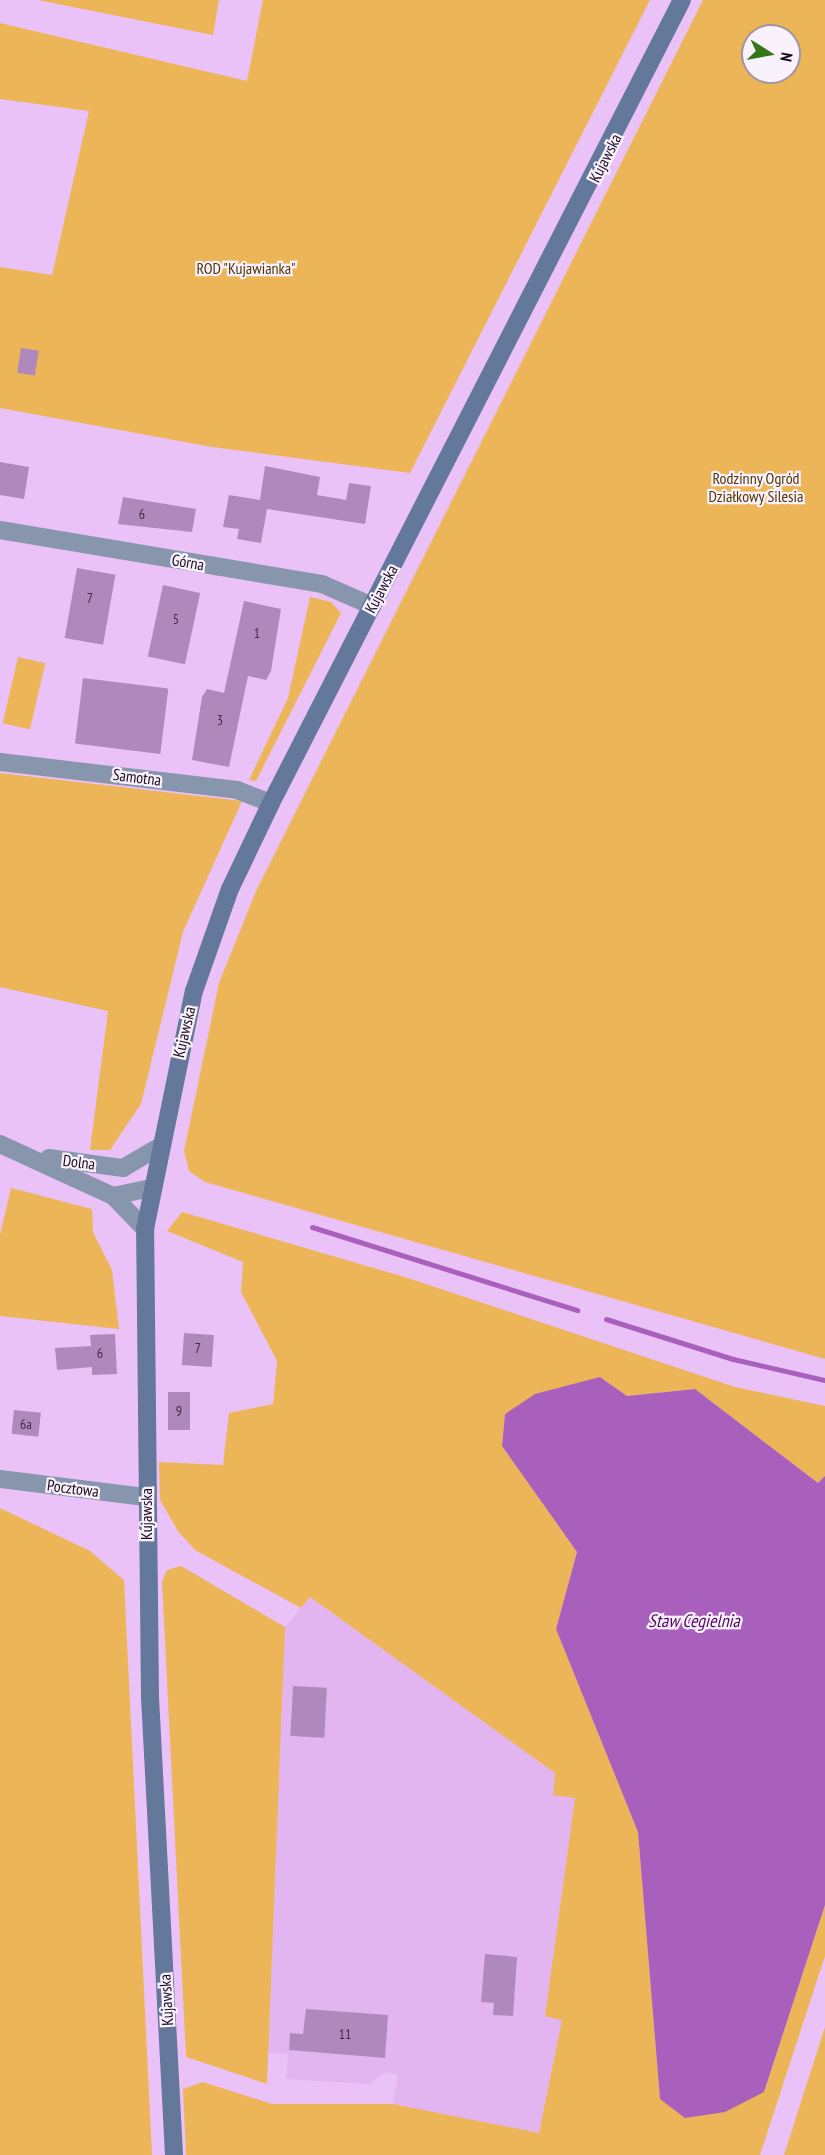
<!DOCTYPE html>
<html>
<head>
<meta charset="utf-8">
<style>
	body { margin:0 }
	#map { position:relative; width:825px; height:2155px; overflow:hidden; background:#ebc2f7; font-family:"PT Sans Narrow",sans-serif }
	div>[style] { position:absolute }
	.built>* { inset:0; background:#e3b5f0 }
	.green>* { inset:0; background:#ecb558; transform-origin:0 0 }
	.water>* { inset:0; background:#a860bc }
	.stream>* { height:5px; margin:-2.5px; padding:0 2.5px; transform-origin:2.5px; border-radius:2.5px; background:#a860bc }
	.building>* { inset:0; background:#b089bc; transform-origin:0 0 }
	.street>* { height:18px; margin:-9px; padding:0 9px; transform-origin:9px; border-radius:9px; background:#8796ad }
	.secondary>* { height:18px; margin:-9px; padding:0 9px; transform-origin:9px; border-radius:9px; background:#63789a }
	span { translate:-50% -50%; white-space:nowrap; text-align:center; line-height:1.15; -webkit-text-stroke:4.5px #f9f1fc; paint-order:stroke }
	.number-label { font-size:14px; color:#402b46 }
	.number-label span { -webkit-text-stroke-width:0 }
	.street-label { font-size:16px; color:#1a0c1f }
	.park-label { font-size:16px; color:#503601 }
	.water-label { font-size:18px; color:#530c64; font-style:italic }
	.north { position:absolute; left:741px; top:24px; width:60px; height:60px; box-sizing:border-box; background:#f9f1fc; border:2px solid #a095a4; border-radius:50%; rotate:101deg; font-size:16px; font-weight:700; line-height:24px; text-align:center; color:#1a0c1f }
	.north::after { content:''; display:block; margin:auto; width:21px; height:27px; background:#337718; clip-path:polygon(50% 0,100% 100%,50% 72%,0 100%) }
</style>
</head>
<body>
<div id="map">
	<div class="built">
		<div style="clip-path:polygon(310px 1597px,555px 1773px,575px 1798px,545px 2016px,562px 2020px,539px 2134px,393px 2104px,398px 2075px,384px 2072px,370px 2084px,286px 2079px,288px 2054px,268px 2053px,285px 1627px)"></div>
	</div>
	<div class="green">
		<div style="clip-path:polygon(38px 0,219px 0,213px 35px)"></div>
		<div style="clip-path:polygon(263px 0,650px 0,410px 473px,212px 447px,0 408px,0 267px,52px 275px,89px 111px,0 99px,0 23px,247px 81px)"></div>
		<div style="clip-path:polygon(evenodd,703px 0,825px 0,825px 1359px,205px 1182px,189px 1171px,184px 1151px,219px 983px,256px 891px,703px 0,753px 36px,789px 36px,789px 72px,753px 72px,753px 36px)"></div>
		<div style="clip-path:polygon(310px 597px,331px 602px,341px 613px,256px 781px,249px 780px,288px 698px)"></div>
		<div style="left:18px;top:657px;width:28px;height:68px;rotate:13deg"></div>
		<div style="clip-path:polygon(0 773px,242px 801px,183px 932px,141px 1104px,110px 1150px,90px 1150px,108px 1011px,0 987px)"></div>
		<div style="clip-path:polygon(11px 1188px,92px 1209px,93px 1232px,112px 1270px,119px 1329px,0 1316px,0 1235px)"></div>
		<div style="clip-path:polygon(182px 1212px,408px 1278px,735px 1387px,825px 1406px,825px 1476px,818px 1483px,695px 1389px,627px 1396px,600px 1377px,505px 1413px,502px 1446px,577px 1552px,556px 1629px,638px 1832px,660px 2099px,764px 2092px,825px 1905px,825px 1956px,760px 2155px,186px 2155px,183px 2089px,203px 2082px,272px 2104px,393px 2104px,539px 2133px,562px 2020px,545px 2016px,575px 1798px,553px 1795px,555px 1773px,310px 1597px,301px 1608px,195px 1550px,178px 1531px,160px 1500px,159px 1462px,223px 1465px,229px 1413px,273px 1404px,277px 1361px,241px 1292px,243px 1262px,167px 1231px)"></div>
		<div style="clip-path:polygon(0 1508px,90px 1551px,124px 1580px,152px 2155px,0 2155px)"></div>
		<div style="clip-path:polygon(181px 1566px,285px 1627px,267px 2084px,186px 2057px,162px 1582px,167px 1570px)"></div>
		<div style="clip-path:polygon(825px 2027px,825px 2155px,784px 2155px)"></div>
	</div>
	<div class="water">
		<div style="clip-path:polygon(600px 1377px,627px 1396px,695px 1389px,818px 1483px,825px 1476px,825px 1905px,764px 2092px,725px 2112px,685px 2118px,660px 2099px,638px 1832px,556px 1629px,577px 1552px,502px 1446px,505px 1414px,535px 1394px)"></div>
	</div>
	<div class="stream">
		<div style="left:312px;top:1227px;width:278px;rotate:17.4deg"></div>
		<div style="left:606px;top:1319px;width:133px;rotate:17.5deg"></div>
		<div style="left:733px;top:1359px;width:94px;rotate:12.9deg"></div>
	</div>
	<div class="building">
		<div style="left:21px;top:348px;width:18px;height:25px;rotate:9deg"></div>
		<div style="clip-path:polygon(0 462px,29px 467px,24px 499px,0 495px)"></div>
		<div style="clip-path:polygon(265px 466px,320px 477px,317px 495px,346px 500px,349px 483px,371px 486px,365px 524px,267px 509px,261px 543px,237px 539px,239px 529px,223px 527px,229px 495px,260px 500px)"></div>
		<div style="clip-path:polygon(123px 497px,196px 509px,192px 532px,118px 524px)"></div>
		<div style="left:77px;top:568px;width:39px;height:71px;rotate:10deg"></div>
		<div style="left:163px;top:585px;width:38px;height:73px;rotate:12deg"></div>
		<div style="clip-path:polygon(244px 601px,281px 609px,271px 671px,266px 680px,248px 676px,229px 767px,192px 760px,202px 697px,207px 689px,224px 693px)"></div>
		<div style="left:83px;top:678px;width:86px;height:66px;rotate:7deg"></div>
		<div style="left:184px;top:1333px;width:30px;height:32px;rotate:4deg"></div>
		<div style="clip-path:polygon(115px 1334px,117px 1374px,92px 1375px,92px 1367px,57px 1370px,55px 1348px,91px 1346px,90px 1335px)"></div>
		<div style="left:168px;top:1392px;width:22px;height:38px"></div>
		<div style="left:14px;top:1410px;width:27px;height:24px;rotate:6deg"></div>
		<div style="left:293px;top:1686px;width:34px;height:50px;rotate:3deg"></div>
		<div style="clip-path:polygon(485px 1954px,517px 1957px,513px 2016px,493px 2015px,494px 2003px,481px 2002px)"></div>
		<div style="clip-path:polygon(306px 2009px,388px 2015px,385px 2058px,289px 2050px,290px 2033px,303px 2034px)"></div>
	</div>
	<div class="street">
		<div style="left:0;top:530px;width:326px;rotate:9.5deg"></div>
		<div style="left:322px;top:584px;width:55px;rotate:23.7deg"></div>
		<div style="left:0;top:762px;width:239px;rotate:6.7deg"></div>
		<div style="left:237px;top:790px;width:36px;rotate:21deg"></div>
		<div style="left:0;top:1144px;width:124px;rotate:24.7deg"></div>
		<div style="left:113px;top:1196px;width:46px;rotate:45.9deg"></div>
		<div style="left:49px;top:1158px;width:75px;rotate:7.7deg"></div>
		<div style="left:123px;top:1168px;width:42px;rotate:-30.3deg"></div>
		<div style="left:113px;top:1196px;width:40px;rotate:-12deg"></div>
		<div style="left:0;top:1479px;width:146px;rotate:7.1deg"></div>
	</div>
	<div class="secondary">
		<div style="left:174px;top:2155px;width:459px;rotate:-93deg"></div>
		<div style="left:150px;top:1697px;width:468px;rotate:-90.6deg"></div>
		<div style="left:145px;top:1229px;width:243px;rotate:-78.4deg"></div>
		<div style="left:194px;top:991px;width:108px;rotate:-70.6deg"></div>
		<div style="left:230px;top:889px;width:95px;rotate:-64.5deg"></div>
		<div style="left:271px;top:803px;width:902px;rotate:-62.9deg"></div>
	</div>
	<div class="number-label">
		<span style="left:142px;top:514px">6</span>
		<span style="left:90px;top:598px">7</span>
		<span style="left:176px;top:619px">5</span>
		<span style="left:257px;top:633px">1</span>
		<span style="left:220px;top:720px">3</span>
		<span style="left:198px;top:1348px">7</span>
		<span style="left:100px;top:1353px">6</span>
		<span style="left:179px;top:1411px">9</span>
		<span style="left:26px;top:1424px">6a</span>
		<span style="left:345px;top:2034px">11</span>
	</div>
	<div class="street-label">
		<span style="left:605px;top:158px;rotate:-63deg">Kujawska</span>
		<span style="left:188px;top:562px;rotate:10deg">Górna</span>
		<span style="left:381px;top:589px;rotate:-62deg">Kujawska</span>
		<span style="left:137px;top:777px;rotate:7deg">Samotna</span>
		<span style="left:184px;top:1032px;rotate:-77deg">Kujawska</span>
		<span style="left:79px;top:1162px;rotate:7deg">Dolna</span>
		<span style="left:73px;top:1488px;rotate:7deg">Pocztowa</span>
		<span style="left:146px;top:1514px;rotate:-90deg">Kujawska</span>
		<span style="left:166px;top:2000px;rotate:-93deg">Kujawska</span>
	</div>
	<div class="park-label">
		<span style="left:246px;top:268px">ROD "Kujawianka"</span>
		<span style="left:756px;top:487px">Rodzinny Ogród<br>Działkowy Silesia</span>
	</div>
	<div class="water-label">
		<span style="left:694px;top:1621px">Staw Cegielnia</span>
	</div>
	<div class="north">N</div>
</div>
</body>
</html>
